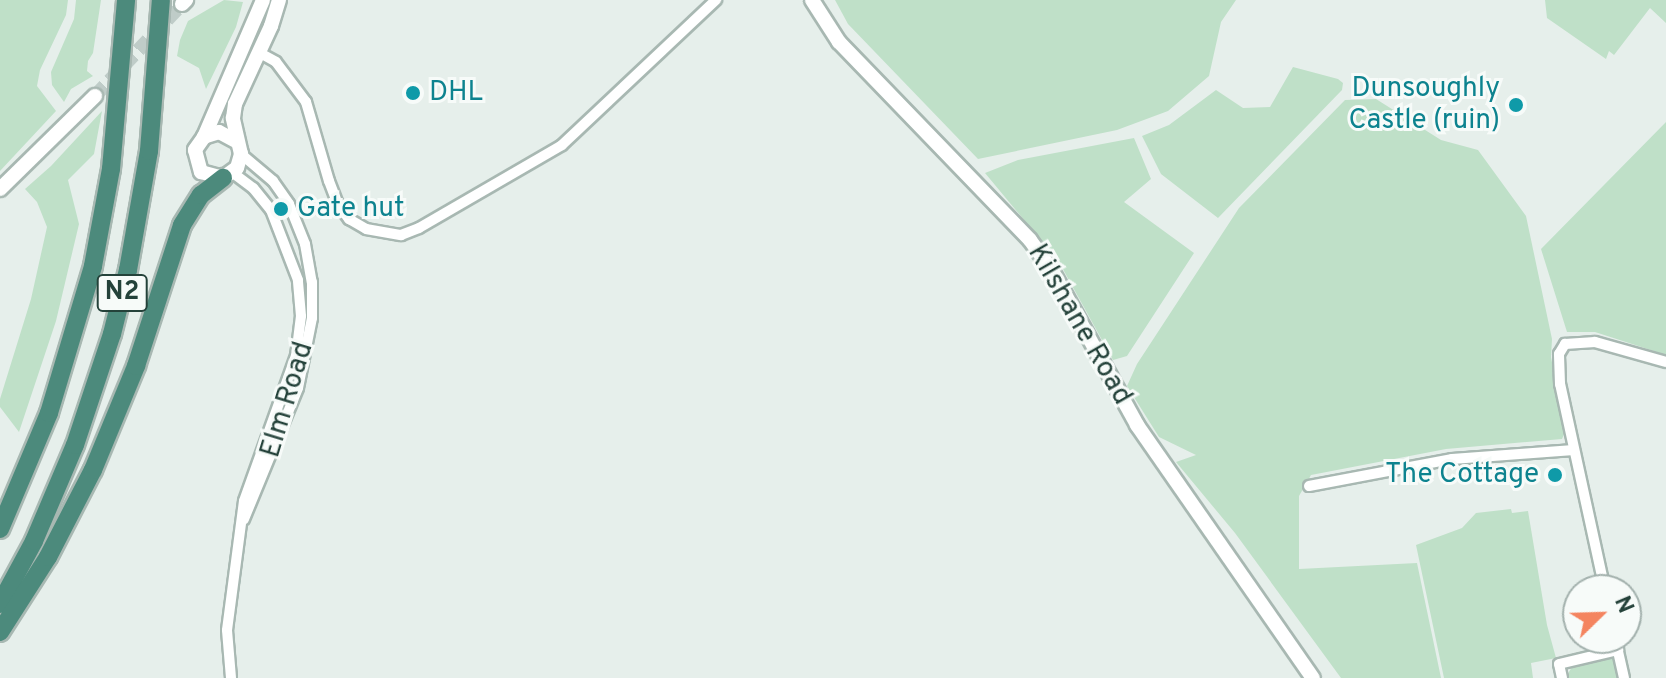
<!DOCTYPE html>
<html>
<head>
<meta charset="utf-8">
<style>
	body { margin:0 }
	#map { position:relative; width:1666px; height:678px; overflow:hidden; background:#e6efeb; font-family:Overpass,sans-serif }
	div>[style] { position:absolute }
	.green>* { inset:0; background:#bfe0c8 }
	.secondary-tunnel>* { height:14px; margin-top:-7px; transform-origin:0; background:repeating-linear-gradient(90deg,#bfccc8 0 14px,transparent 0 21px) }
	.roads { filter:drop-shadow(2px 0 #a8b8b2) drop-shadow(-2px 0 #a8b8b2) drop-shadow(0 2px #a8b8b2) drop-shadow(0 -2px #a8b8b2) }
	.minor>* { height:10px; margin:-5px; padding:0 5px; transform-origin:5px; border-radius:5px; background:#fff }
	.tertiary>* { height:14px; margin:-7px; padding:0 7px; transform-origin:7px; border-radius:7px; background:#fff }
	.secondary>* { height:14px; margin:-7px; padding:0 7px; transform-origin:7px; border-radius:7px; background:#fff }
	.trunk>* { height:18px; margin:-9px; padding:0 9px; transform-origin:9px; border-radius:9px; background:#4c8a7c }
	.dots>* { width:22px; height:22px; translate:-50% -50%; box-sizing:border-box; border:4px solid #f7fbf9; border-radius:50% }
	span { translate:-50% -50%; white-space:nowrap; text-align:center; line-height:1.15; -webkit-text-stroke:6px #f7fbf9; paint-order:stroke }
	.shield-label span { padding:2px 6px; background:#f7fbf9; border:2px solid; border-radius:6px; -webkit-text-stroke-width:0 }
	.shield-label { font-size:26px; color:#24423a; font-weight:700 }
	.culture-label { font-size:28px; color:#0d838f }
	.right { translate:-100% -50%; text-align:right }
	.left { translate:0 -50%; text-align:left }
	.street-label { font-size:28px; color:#24423a }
	.north { position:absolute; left:1562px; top:574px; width:80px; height:80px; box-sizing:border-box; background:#f7fbf9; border:2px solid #a3b1ad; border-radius:50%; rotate:67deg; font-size:22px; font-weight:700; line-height:32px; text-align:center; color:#24423a }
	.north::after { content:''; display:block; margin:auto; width:28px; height:36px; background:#f4845f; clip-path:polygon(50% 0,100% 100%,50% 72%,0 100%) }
</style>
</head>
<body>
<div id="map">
	<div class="green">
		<div style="clip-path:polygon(0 0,68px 0,66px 15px,40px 70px,37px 86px,56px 111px,0 171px)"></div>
		<div style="clip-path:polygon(76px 0,101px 0,93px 53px,88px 61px,87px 71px,93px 76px,71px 89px,64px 102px,52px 85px,51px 72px,74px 19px)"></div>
		<div style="clip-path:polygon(224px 0,243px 2px,236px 27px,206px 89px,199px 68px,177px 56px,180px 40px,188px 21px)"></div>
		<div style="clip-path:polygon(835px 0,1236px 0,1221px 22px,1209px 76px,1168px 111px,1117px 130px,978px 159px,848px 24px)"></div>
		<div style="clip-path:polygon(1545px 0,1666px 0,1666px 23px,1650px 8px,1614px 55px,1609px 51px,1606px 59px,1547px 18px)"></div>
		<div style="clip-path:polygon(1293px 67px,1338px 79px,1343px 83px,1342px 90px,1218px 218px,1161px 174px,1142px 136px,1169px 125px,1216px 90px,1243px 108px,1270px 107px)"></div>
		<div style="clip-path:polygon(1376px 99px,1441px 140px,1478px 150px,1526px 216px,1552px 339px,1551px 357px,1565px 432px,1562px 439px,1446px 449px,1311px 475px,1299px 496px,1299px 569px,1417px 563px,1441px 678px,1341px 678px,1235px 533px,1176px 462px,1196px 455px,1159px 437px,1127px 386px,1137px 364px,1239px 208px,1345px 100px)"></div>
		<div style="clip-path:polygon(102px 111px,94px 154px,68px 180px,79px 224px,56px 321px,19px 432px,0 407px,0 399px,31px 299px,47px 227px,37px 202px,25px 189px,51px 166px)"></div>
		<div style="clip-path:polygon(1666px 122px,1666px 355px,1595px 332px,1567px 332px,1541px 249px)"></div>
		<div style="clip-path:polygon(1134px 138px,1151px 179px,1124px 202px,1194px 253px,1127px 356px,1113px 360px,1059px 262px,985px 173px,1018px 160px)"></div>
		<div style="clip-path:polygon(1511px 509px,1512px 513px,1528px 511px,1547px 625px,1556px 658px,1531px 663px,1533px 678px,1444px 678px,1416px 545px,1462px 528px,1476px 513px)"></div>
		<div style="clip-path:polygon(1615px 653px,1620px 678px,1565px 678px,1574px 664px)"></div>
	</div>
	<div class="secondary-tunnel">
		<div style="left:95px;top:96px;width:127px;rotate:-46.6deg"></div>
	</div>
	<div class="roads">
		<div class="minor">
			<div style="left:260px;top:53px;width:18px;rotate:29deg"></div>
			<div style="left:276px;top:62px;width:50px;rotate:53.1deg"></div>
			<div style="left:306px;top:102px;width:82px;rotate:73.8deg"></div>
			<div style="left:329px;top:181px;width:25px;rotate:69deg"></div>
			<div style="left:338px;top:204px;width:19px;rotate:54deg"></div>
			<div style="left:349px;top:219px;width:20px;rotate:30deg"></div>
			<div style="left:366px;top:229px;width:36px;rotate:10deg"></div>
			<div style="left:401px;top:235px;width:19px;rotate:-21deg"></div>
			<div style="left:419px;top:228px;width:165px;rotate:-30.1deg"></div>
			<div style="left:562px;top:145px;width:212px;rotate:-43.3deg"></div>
			<div style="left:241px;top:154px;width:42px;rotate:40.2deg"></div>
			<div style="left:273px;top:181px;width:28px;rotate:55deg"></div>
			<div style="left:289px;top:204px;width:43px;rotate:68.2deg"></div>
			<div style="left:305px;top:244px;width:39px;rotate:80deg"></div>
			<div style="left:312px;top:282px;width:36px;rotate:90deg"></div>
			<div style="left:312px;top:318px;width:71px;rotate:101.3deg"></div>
			<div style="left:298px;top:388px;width:142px;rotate:112.4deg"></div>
			<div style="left:1309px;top:486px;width:146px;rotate:-10.7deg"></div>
			<div style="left:1452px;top:459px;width:122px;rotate:-4.2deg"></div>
			<div style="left:1605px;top:590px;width:211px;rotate:-102.3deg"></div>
			<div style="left:1560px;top:384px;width:30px;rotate:-92deg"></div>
			<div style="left:1559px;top:354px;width:12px;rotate:-59deg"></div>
			<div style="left:1565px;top:344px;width:30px;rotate:-4deg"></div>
			<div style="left:1595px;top:342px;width:74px;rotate:15.7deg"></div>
			<div style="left:1615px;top:638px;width:41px;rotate:77.3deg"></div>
			<div style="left:231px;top:678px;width:48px;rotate:-94.8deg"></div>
			<div style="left:227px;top:630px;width:130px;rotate:-82.5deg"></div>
			<div style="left:244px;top:501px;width:154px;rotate:-70.3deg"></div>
			<div style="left:296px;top:356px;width:40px;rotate:-82.9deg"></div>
			<div style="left:301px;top:316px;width:36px;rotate:-95deg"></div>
			<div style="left:298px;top:280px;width:75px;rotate:-111.1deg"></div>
			<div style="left:271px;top:210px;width:28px;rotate:-129deg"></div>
			<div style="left:253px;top:188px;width:25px;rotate:-143deg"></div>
			<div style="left:1562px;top:678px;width:14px;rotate:-102deg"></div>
			<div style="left:1559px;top:664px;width:61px;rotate:-13.3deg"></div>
		</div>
		<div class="tertiary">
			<div style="left:812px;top:0;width:50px;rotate:57.3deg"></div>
			<div style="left:839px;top:42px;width:275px;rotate:46deg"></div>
			<div style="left:1030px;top:240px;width:36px;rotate:54deg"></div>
			<div style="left:1051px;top:269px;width:178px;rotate:61.1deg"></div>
			<div style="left:1137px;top:425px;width:308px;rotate:55.2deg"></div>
		</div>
		<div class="secondary">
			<div style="left:182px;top:4px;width:6px;rotate:-45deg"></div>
			<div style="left:204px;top:137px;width:149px;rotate:-66.7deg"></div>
			<div style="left:236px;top:141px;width:19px;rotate:-152deg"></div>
			<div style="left:219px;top:132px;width:16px;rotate:162deg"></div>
			<div style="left:204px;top:137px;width:16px;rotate:125deg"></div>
			<div style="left:195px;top:150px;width:23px;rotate:75deg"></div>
			<div style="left:201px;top:172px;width:23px;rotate:15deg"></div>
			<div style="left:223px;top:178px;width:17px;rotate:-36deg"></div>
			<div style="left:237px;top:168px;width:15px;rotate:-74deg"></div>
			<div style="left:241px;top:154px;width:37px;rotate:-103deg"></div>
			<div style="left:233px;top:118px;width:14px;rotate:-82deg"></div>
			<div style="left:235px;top:104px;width:86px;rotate:-65.2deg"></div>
			<div style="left:271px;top:26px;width:27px;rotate:-73deg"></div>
			<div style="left:0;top:189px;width:133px;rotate:-44.4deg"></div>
		</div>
		<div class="trunk">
			<div style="left:0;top:529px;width:126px;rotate:-67.1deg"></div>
			<div style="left:49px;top:413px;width:153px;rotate:-73.3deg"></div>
			<div style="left:93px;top:266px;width:99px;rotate:-79.5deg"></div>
			<div style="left:111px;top:169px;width:170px;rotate:-84.9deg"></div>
			<div style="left:0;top:604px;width:72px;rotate:-61.6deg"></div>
			<div style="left:34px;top:541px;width:104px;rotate:-66.9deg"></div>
			<div style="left:75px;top:445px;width:117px;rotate:-71.6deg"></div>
			<div style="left:112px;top:334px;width:66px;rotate:-76deg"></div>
			<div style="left:128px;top:270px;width:121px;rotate:-80deg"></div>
			<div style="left:149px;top:151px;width:151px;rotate:-85.5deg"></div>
			<div style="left:0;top:632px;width:89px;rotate:-57.4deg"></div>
			<div style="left:48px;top:557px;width:98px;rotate:-62.7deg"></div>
			<div style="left:93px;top:470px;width:113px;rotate:-67.5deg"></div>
			<div style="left:136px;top:366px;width:148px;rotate:-71.9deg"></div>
			<div style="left:182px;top:225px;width:36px;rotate:-58deg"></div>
			<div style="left:201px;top:195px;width:28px;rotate:-38deg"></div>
		</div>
	</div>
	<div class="dots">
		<div style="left:413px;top:93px;background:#0f9aa8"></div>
		<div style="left:1516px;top:105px;background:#0f9aa8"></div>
		<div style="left:281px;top:209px;background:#0f9aa8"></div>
		<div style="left:1555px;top:475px;background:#0f9aa8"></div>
	</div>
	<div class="shield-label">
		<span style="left:122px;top:293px">N2</span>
	</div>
	<div class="culture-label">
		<span class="right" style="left:1500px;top:105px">Dunsoughly<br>Castle (ruin)</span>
		<span class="left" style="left:429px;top:93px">DHL</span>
		<span class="left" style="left:297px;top:209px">Gate hut</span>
		<span class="right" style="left:1539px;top:475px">The Cottage</span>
	</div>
	<div class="street-label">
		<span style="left:1079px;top:325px;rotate:60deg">Kilshane Road</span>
		<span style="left:288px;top:400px;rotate:-73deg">Elm Road</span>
	</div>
	<div class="north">N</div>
</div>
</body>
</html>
